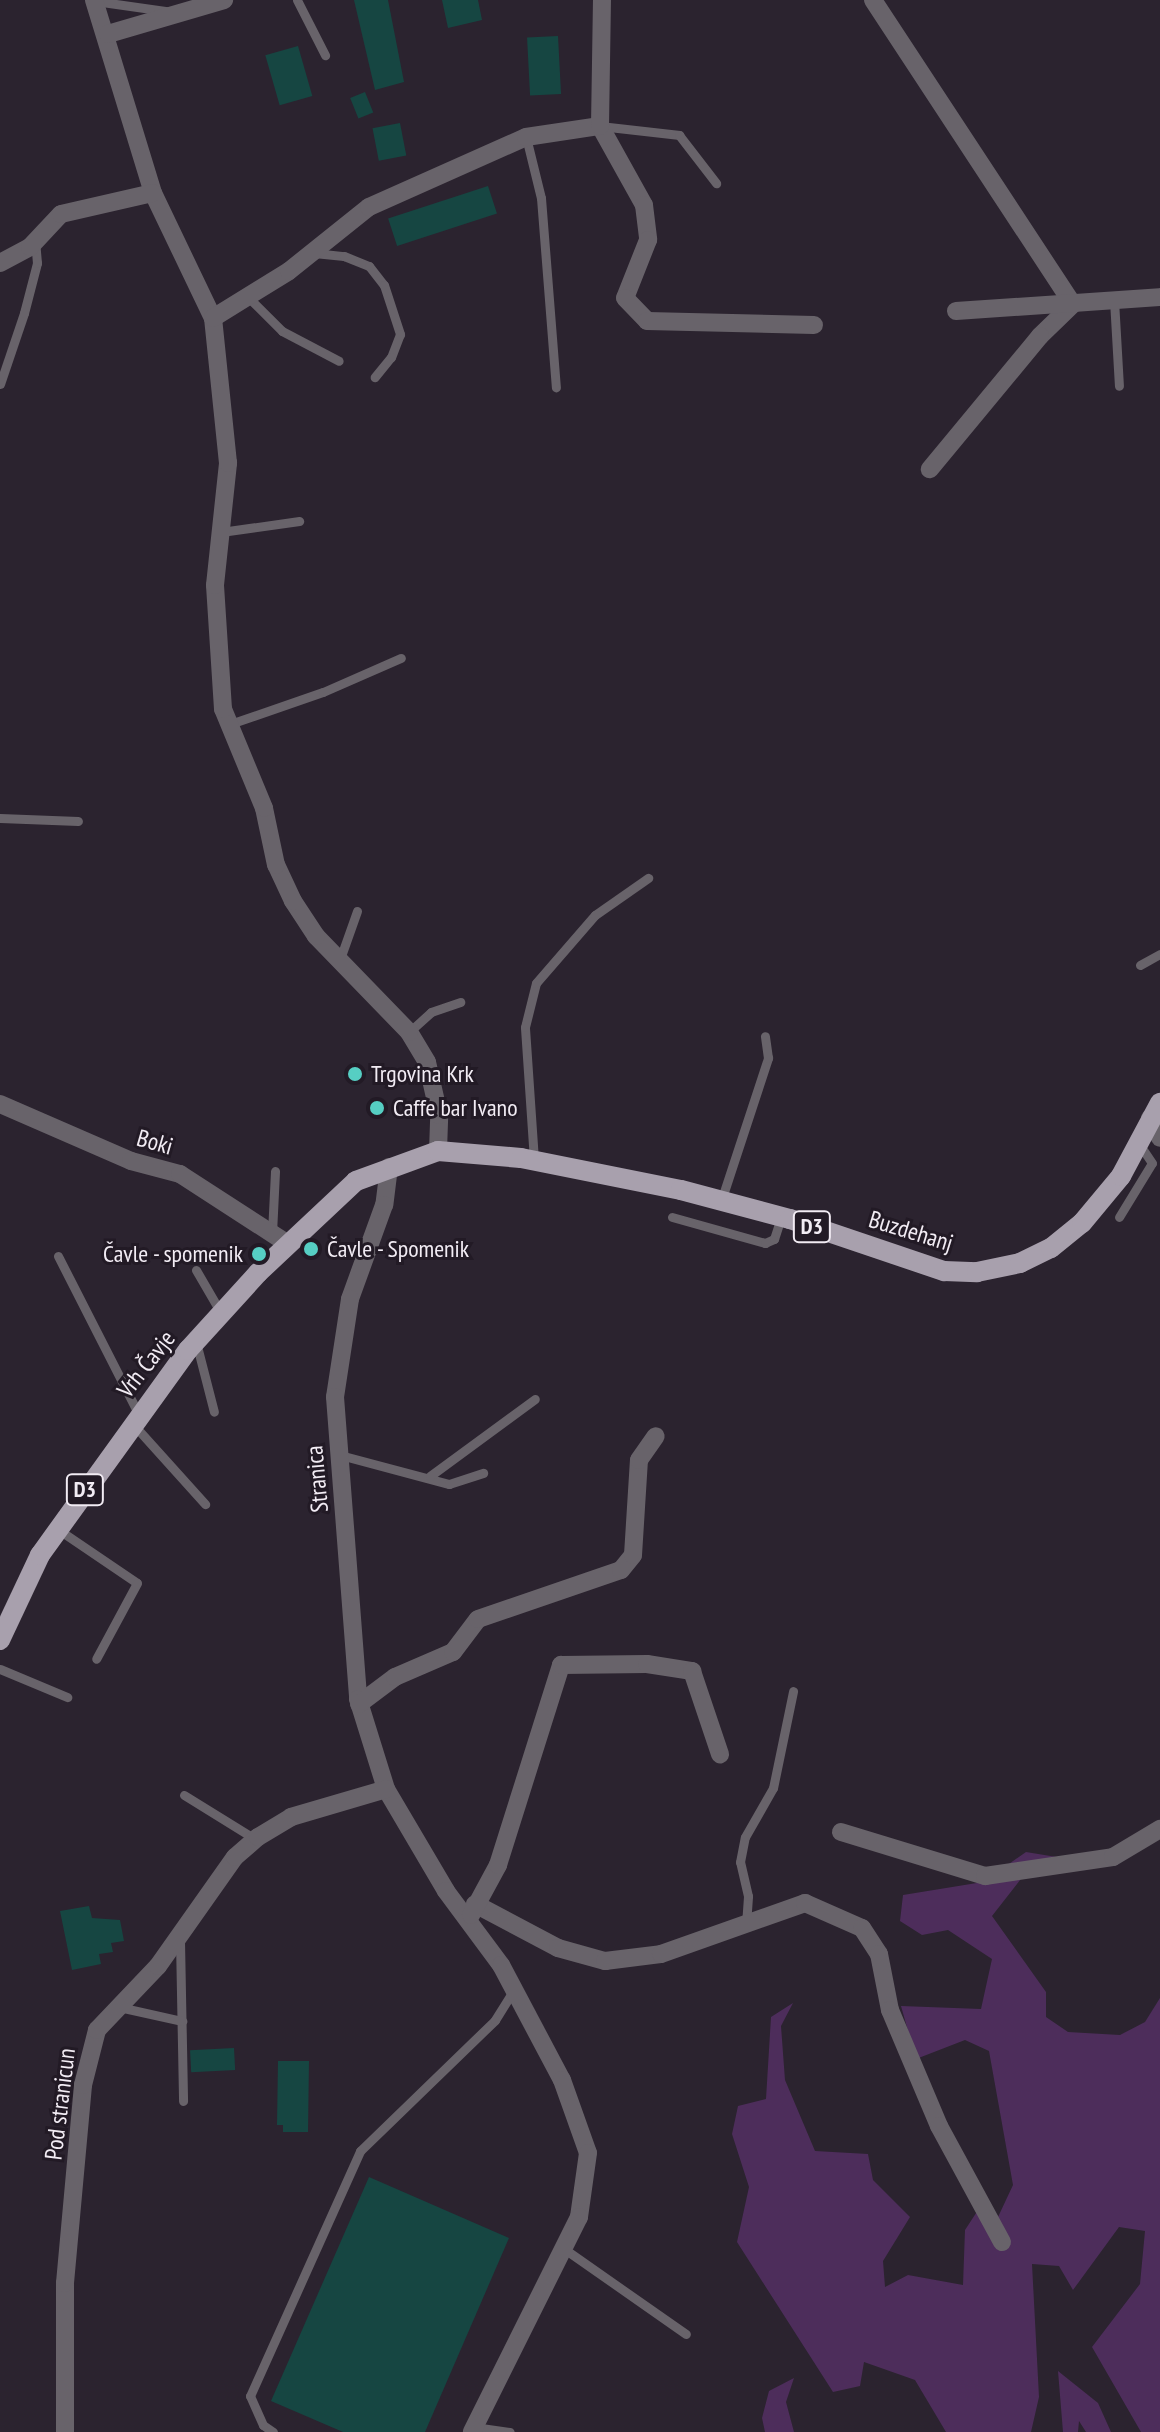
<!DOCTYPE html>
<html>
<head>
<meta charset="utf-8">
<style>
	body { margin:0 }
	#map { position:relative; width:1160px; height:2432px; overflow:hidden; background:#2b232f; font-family:"PT Sans Narrow",sans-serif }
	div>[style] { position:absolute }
	.green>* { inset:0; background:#4d2d5b }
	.building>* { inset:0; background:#164642; transform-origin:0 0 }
	.service>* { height:9px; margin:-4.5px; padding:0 4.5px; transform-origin:4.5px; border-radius:4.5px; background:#68636a }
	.minor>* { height:18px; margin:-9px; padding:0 9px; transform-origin:9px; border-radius:9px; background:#68636a }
	.primary>* { height:20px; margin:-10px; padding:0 10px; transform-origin:10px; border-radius:10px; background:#a8a0ad }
	.dots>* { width:22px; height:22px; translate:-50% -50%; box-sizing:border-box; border:4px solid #221a25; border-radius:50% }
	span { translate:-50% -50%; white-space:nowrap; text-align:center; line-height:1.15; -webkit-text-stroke:6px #221a25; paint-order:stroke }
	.shield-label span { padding:2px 6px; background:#221a25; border:2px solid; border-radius:6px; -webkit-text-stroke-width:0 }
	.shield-label { font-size:22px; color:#f2ecf4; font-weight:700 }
	.poi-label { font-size:24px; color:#f2ecf4 }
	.left { translate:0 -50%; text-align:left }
	.right { translate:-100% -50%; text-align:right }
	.street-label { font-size:24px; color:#f2ecf4 }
</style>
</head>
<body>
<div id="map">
	<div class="green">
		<div style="clip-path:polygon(1026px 1852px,1075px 1860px,1024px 1875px,992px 1916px,1046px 1992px,1046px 2017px,1068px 2032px,1120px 2035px,1145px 2022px,1160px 1998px,1160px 2432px,1141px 2432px,1092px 2347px,1140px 2284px,1145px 2231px,1119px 2227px,1073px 2290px,1059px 2266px,1032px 2264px,1039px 2397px,1031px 2432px,946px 2432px,915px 2380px,864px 2362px,860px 2386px,833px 2392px,737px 2242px,749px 2187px,732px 2134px,738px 2106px,766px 2099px,771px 2017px,793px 2003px,781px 2026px,785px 2080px,815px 2151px,868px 2154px,873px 2180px,910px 2217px,883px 2261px,885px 2287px,908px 2275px,963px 2285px,965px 2230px,980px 2207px,991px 2232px,1013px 2185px,989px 2051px,965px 2040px,916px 2059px,901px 2006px,981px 2009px,992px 1959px,948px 1930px,922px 1935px,900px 1921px,903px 1895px,983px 1882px)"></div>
		<div style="clip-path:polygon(1058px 2371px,1098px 2403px,1111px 2432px,1086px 2432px,1079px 2421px,1078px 2432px,1063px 2432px)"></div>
		<div style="clip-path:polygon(794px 2378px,786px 2402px,794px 2432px,765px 2432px,762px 2418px,769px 2391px)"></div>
	</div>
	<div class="building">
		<div style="clip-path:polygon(354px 0,388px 0,404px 82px,375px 90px)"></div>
		<div style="clip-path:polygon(442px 0,478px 0,482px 20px,448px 28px)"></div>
		<div style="left:558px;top:36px;width:58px;height:31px;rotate:87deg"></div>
		<div style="left:298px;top:46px;width:52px;height:34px;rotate:74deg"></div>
		<div style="left:365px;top:92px;width:22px;height:16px;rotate:68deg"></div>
		<div style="left:400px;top:123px;width:33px;height:28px;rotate:79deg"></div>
		<div style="left:488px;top:186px;width:29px;height:105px;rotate:72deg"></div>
		<div style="clip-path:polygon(89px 1906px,92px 1918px,120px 1920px,124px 1941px,111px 1943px,113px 1952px,99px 1954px,101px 1964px,72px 1970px,60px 1911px)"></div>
		<div style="left:234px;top:2048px;width:22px;height:44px;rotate:87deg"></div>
		<div style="clip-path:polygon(278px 2061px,309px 2061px,308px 2132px,283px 2132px,283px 2125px,277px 2125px)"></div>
		<div style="clip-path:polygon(369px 2177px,509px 2238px,425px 2432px,343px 2432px,271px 2401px)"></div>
	</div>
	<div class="service">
		<div style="left:297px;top:0;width:62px;rotate:63deg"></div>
		<div style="left:95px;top:1px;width:78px;rotate:8.1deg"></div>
		<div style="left:600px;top:126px;width:80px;rotate:6.5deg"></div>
		<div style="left:679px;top:135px;width:61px;rotate:52.4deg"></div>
		<div style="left:526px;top:137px;width:63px;rotate:76.2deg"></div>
		<div style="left:541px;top:198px;width:190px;rotate:85.5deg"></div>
		<div style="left:314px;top:253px;width:30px;rotate:6deg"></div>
		<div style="left:344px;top:256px;width:27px;rotate:22deg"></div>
		<div style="left:369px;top:266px;width:24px;rotate:52deg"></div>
		<div style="left:384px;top:285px;width:52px;rotate:71.9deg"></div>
		<div style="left:400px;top:334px;width:25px;rotate:111deg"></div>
		<div style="left:391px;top:357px;width:26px;rotate:129deg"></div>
		<div style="left:248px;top:297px;width:48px;rotate:45deg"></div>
		<div style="left:282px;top:331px;width:64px;rotate:27.8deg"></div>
		<div style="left:1114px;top:300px;width:86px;rotate:86.7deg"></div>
		<div style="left:0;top:384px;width:75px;rotate:-71.3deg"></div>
		<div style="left:24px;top:313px;width:52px;rotate:-75.4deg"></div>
		<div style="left:37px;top:263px;width:22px;rotate:-95deg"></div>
		<div style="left:221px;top:532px;width:79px;rotate:-8deg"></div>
		<div style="left:230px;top:724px;width:98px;rotate:-19deg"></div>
		<div style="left:323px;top:692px;width:85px;rotate:-23.6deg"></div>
		<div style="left:0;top:818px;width:78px;rotate:2.2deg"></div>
		<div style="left:340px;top:959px;width:51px;rotate:-70.5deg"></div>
		<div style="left:1140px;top:965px;width:23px;rotate:-29deg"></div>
		<div style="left:409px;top:1032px;width:30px;rotate:-42deg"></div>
		<div style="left:431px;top:1012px;width:31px;rotate:-19deg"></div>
		<div style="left:534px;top:1160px;width:133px;rotate:-93.9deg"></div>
		<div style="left:525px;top:1027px;width:45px;rotate:-76deg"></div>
		<div style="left:536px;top:983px;width:90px;rotate:-49.1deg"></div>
		<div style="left:595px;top:915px;width:65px;rotate:-34.9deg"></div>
		<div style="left:721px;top:1201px;width:151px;rotate:-71.8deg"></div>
		<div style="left:768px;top:1058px;width:22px;rotate:-98deg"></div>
		<div style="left:672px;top:1217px;width:97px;rotate:15.6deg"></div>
		<div style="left:765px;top:1243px;width:10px;rotate:-24deg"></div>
		<div style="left:774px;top:1239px;width:22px;rotate:-72deg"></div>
		<div style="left:1119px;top:1217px;width:63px;rotate:-58.6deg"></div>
		<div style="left:1152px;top:1163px;width:22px;rotate:-124deg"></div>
		<div style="left:272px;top:1233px;width:62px;rotate:-87.2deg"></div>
		<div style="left:58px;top:1256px;width:178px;rotate:63deg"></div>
		<div style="left:196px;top:1270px;width:50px;rotate:59.8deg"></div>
		<div style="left:196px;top:1342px;width:72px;rotate:75.6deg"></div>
		<div style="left:133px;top:1424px;width:108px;rotate:48deg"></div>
		<div style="left:340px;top:1455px;width:113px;rotate:14.9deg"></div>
		<div style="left:449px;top:1484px;width:36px;rotate:-18deg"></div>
		<div style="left:430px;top:1476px;width:130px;rotate:-36.3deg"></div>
		<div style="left:59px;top:1530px;width:94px;rotate:34.2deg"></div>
		<div style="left:137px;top:1583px;width:86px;rotate:118.3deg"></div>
		<div style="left:0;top:1669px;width:73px;rotate:22.7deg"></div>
		<div style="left:184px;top:1795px;width:84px;rotate:31.8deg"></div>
		<div style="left:746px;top:1925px;width:29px;rotate:-86deg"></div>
		<div style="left:748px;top:1896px;width:35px;rotate:-103deg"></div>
		<div style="left:740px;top:1862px;width:25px;rotate:-79deg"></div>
		<div style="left:745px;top:1837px;width:56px;rotate:-60.3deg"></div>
		<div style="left:773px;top:1788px;width:99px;rotate:-78.3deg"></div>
		<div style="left:180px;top:1941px;width:160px;rotate:88.9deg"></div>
		<div style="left:119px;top:2007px;width:65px;rotate:12.5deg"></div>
		<div style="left:563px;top:2248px;width:150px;rotate:35deg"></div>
		<div style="left:474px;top:2427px;width:36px;rotate:8deg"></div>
		<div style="left:273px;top:2432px;width:12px;rotate:-145deg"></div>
		<div style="left:263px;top:2425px;width:32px;rotate:-114deg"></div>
		<div style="left:250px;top:2396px;width:269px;rotate:-65.8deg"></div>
		<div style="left:360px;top:2151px;width:188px;rotate:-44.1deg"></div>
		<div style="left:495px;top:2020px;width:36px;rotate:-58deg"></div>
	</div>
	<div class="minor">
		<div style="left:94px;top:0;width:202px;rotate:73deg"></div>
		<div style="left:153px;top:193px;width:139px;rotate:64.4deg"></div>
		<div style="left:873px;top:0;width:364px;rotate:56.7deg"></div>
		<div style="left:1073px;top:304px;width:46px;rotate:135.9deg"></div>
		<div style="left:1040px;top:336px;width:173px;rotate:129.6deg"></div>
		<div style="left:108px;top:34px;width:121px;rotate:-16.3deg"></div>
		<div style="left:600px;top:126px;width:90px;rotate:60.9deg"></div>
		<div style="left:644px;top:205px;width:35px;rotate:83deg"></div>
		<div style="left:648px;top:240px;width:62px;rotate:111.6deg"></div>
		<div style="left:625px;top:298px;width:32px;rotate:46deg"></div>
		<div style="left:647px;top:321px;width:167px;rotate:1.4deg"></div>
		<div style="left:0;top:263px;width:34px;rotate:-28deg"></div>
		<div style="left:30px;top:247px;width:45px;rotate:-46.8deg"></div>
		<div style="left:61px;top:214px;width:94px;rotate:-12.9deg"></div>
		<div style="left:956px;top:311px;width:204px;rotate:-3.9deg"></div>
		<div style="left:0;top:1104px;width:143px;rotate:23.5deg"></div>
		<div style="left:131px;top:1161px;width:51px;rotate:14.9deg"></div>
		<div style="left:180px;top:1174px;width:129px;rotate:32.9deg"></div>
		<div style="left:1150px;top:1118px;width:22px;rotate:63deg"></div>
		<div style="left:438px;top:1151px;width:36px;rotate:-88deg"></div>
		<div style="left:439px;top:1115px;width:54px;rotate:-102.8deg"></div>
		<div style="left:427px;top:1062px;width:35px;rotate:-121deg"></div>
		<div style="left:409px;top:1032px;width:134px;rotate:-134.1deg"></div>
		<div style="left:316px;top:936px;width:42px;rotate:-123.3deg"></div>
		<div style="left:293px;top:901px;width:40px;rotate:-115deg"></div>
		<div style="left:276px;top:865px;width:58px;rotate:-101.9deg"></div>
		<div style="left:264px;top:808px;width:107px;rotate:-112.5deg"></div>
		<div style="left:223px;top:709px;width:124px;rotate:-93.7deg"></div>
		<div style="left:215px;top:585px;width:123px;rotate:-83.9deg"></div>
		<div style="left:228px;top:463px;width:146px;rotate:-95.9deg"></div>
		<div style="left:213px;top:318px;width:89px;rotate:-31.7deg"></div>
		<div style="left:289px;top:271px;width:102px;rotate:-38.7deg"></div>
		<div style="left:369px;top:207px;width:172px;rotate:-24deg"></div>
		<div style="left:526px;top:137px;width:75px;rotate:-8.5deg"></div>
		<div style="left:600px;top:126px;width:126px;rotate:-89.1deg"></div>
		<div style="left:389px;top:1167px;width:38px;rotate:97deg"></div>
		<div style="left:384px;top:1205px;width:100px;rotate:109.9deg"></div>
		<div style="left:350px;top:1299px;width:99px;rotate:98.7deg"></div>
		<div style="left:335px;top:1397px;width:303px;rotate:85.6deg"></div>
		<div style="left:358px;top:1699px;width:94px;rotate:72.7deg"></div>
		<div style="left:386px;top:1789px;width:118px;rotate:59.5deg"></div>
		<div style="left:446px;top:1891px;width:92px;rotate:53.4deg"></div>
		<div style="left:501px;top:1965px;width:130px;rotate:62.1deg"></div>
		<div style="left:562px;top:2080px;width:77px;rotate:70.4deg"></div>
		<div style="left:588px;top:2153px;width:65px;rotate:98deg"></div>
		<div style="left:579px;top:2217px;width:240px;rotate:116.5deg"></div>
		<div style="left:359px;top:1704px;width:45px;rotate:-36.9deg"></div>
		<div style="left:395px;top:1677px;width:63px;rotate:-23.3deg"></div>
		<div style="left:453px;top:1652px;width:41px;rotate:-52.9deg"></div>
		<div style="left:478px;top:1619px;width:151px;rotate:-18.9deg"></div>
		<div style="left:621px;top:1570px;width:19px;rotate:-51deg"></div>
		<div style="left:633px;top:1555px;width:95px;rotate:-86.4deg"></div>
		<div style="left:639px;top:1460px;width:29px;rotate:-55deg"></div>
		<div style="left:841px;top:1832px;width:151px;rotate:17deg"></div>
		<div style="left:985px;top:1876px;width:129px;rotate:-8.4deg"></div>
		<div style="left:1113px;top:1857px;width:55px;rotate:-30.8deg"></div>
		<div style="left:475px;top:1904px;width:94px;rotate:27.9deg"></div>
		<div style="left:558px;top:1948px;width:49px;rotate:15.5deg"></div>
		<div style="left:605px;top:1961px;width:56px;rotate:-7.1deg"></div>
		<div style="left:661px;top:1954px;width:153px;rotate:-19.5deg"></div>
		<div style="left:805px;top:1903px;width:62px;rotate:23.7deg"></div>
		<div style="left:862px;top:1928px;width:31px;rotate:57deg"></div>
		<div style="left:879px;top:1954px;width:57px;rotate:78.9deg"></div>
		<div style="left:890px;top:2010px;width:126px;rotate:67.1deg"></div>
		<div style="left:939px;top:2126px;width:132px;rotate:61.5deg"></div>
		<div style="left:471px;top:1915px;width:57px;rotate:-61.6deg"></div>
		<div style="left:498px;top:1865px;width:210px;rotate:-72.5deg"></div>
		<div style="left:561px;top:1665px;width:86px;rotate:-0.7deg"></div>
		<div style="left:647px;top:1664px;width:46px;rotate:8.8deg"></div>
		<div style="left:692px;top:1671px;width:88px;rotate:71.4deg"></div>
		<div style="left:65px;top:2432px;width:149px;rotate:-90deg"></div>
		<div style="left:65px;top:2283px;width:199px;rotate:-84.8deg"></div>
		<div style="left:83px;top:2085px;width:57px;rotate:-75.7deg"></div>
		<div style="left:97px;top:2030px;width:88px;rotate:-46.4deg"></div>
		<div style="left:158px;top:1966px;width:133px;rotate:-54.8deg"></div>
		<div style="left:235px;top:1857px;width:30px;rotate:-41deg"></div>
		<div style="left:258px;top:1837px;width:39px;rotate:-31deg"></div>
		<div style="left:291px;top:1817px;width:99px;rotate:-16.4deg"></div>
	</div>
	<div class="primary">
		<div style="left:0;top:1640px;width:94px;rotate:-64.8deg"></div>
		<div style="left:40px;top:1555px;width:253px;rotate:-54.2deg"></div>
		<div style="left:188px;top:1350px;width:104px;rotate:-47.7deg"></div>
		<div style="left:258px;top:1273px;width:134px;rotate:-43.2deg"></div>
		<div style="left:356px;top:1181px;width:87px;rotate:-20.1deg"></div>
		<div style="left:438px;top:1151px;width:83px;rotate:4.8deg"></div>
		<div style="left:521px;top:1158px;width:163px;rotate:11.3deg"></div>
		<div style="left:681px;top:1190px;width:113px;rotate:14.9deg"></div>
		<div style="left:790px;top:1219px;width:163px;rotate:18.7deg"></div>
		<div style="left:944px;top:1271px;width:33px;rotate:2deg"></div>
		<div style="left:977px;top:1272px;width:44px;rotate:-11.8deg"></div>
		<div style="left:1020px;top:1263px;width:34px;rotate:-26deg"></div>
		<div style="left:1051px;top:1248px;width:40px;rotate:-39deg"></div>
		<div style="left:1082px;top:1223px;width:61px;rotate:-50.3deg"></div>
		<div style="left:1121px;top:1176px;width:83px;rotate:-61.9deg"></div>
	</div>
	<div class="dots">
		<div style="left:355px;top:1074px;background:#56cec3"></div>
		<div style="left:377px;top:1108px;background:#56cec3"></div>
		<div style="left:311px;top:1249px;background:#56cec3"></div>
		<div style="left:259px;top:1254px;background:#56cec3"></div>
	</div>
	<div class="shield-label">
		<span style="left:812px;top:1227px">D3</span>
		<span style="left:85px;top:1490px">D3</span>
	</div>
	<div class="poi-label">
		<span class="left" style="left:371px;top:1074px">Trgovina Krk</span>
		<span class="left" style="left:393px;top:1108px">Caffe bar Ivano</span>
		<span class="left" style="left:327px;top:1249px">Čavle - Spomenik</span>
		<span class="right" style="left:243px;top:1254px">Čavle - spomenik</span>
	</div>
	<div class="street-label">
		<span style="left:155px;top:1142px;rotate:16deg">Boki</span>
		<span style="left:911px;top:1231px;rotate:17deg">Buzdehanj</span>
		<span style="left:146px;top:1364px;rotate:-52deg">Vrh Čavje</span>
		<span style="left:317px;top:1479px;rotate:-95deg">Stranica</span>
		<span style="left:60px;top:2104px;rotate:-83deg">Pod stranicun</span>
	</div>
</div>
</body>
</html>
